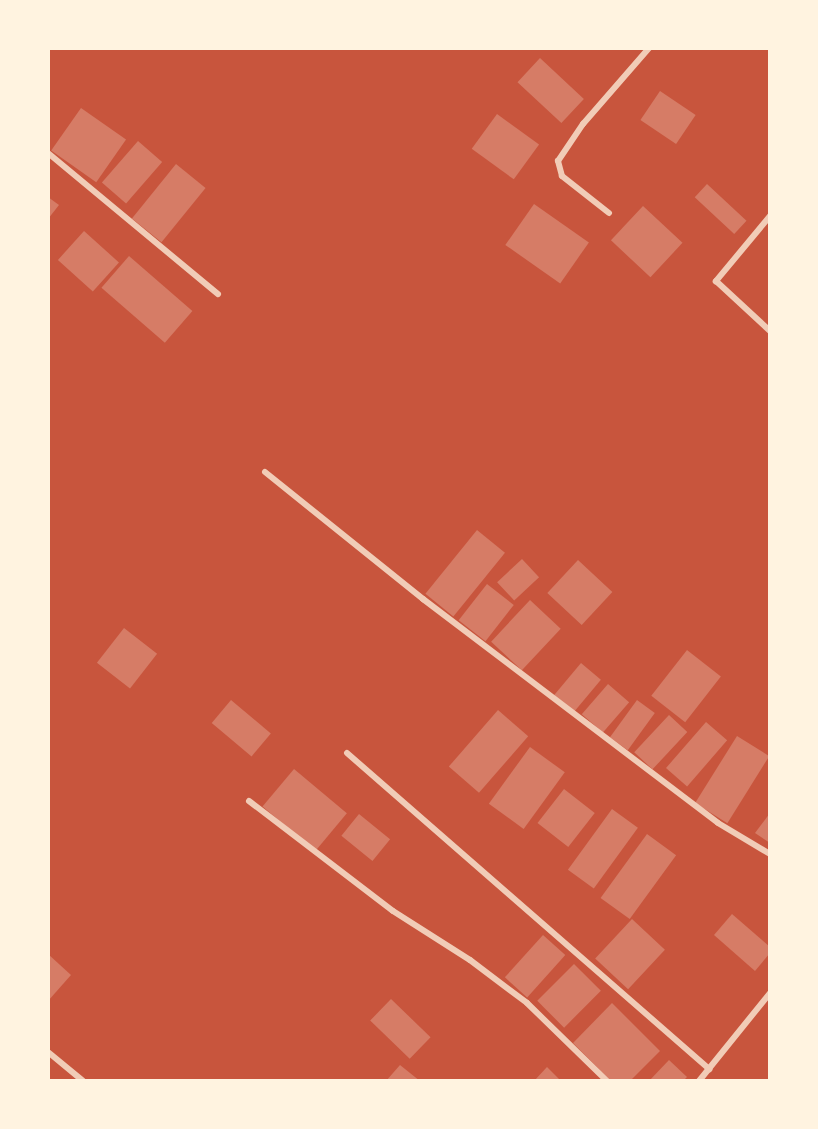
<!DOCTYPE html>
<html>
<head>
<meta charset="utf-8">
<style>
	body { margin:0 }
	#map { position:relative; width:818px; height:1129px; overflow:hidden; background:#c8553d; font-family:Lato,sans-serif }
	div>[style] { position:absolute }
	.building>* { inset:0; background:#d67c66; transform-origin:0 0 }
	.minor>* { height:6px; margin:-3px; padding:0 3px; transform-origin:3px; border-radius:3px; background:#f1ccb7 }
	span { translate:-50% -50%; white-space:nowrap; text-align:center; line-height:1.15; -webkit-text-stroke:6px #fff3e0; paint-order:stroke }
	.frame { position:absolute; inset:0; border:50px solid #fff3e0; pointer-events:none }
</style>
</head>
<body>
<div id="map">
	<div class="building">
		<div style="left:540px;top:58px;width:60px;height:33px;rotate:43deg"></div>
		<div style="left:660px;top:91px;width:43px;height:35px;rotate:34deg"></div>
		<div style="left:81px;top:108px;width:55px;height:52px;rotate:35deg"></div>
		<div style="left:497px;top:114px;width:52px;height:43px;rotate:36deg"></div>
		<div style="left:138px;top:141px;width:32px;height:55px;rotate:41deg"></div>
		<div style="left:176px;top:164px;width:38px;height:70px;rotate:39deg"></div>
		<div style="left:707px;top:184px;width:54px;height:18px;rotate:43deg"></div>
		<div style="clip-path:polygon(48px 197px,59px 205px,48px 219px)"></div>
		<div style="left:534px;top:204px;width:67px;height:50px;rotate:35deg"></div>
		<div style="left:643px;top:206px;width:54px;height:47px;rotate:43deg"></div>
		<div style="left:84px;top:231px;width:47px;height:39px;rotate:42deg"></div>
		<div style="left:129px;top:256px;width:84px;height:42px;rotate:41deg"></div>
		<div style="left:477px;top:530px;width:36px;height:82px;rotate:39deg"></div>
		<div style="left:522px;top:559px;width:25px;height:34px;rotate:47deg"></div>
		<div style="left:578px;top:560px;width:47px;height:45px;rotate:43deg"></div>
		<div style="left:487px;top:584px;width:34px;height:46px;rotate:38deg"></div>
		<div style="left:530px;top:600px;width:42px;height:57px;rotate:43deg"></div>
		<div style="left:124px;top:628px;width:42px;height:44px;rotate:38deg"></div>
		<div style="left:687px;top:650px;width:43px;height:58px;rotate:38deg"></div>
		<div style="left:581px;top:663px;width:26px;height:42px;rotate:40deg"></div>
		<div style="left:608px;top:684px;width:28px;height:40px;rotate:41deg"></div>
		<div style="left:231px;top:700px;width:52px;height:30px;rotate:40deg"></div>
		<div style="left:637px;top:700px;width:22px;height:46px;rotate:36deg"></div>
		<div style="left:498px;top:710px;width:40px;height:75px;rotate:41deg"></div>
		<div style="left:669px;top:715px;width:25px;height:51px;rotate:43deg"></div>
		<div style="left:706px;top:722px;width:28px;height:61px;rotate:41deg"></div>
		<div style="left:737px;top:736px;width:38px;height:79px;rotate:32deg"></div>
		<div style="left:530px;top:747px;width:43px;height:70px;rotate:36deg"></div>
		<div style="left:294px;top:769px;width:69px;height:49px;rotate:40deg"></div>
		<div style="left:564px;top:789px;width:39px;height:43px;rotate:38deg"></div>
		<div style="left:612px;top:809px;width:32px;height:75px;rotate:36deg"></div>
		<div style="clip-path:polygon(770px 813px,770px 843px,755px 833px)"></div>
		<div style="left:359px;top:814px;width:40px;height:28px;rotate:39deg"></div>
		<div style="left:647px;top:834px;width:36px;height:79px;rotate:36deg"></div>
		<div style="clip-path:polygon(732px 914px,770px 947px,770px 953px,755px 971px,714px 935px)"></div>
		<div style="left:632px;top:919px;width:45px;height:54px;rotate:43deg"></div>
		<div style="left:543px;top:935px;width:30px;height:57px;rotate:42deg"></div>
		<div style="clip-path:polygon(48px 954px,71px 975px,48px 1001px)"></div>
		<div style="left:574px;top:964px;width:38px;height:52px;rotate:45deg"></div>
		<div style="left:391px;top:999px;width:55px;height:30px;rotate:44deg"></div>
		<div style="clip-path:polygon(612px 1003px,660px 1051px,630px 1081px,611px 1081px,573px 1043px)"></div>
		<div style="clip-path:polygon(669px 1060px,687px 1077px,683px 1081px,649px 1081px)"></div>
		<div style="clip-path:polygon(400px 1065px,420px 1081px,386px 1081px)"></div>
		<div style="clip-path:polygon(547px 1067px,561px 1081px,534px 1081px)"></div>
	</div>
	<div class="minor">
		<div style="left:48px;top:153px;width:221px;rotate:39.7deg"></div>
		<div style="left:609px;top:213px;width:60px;rotate:-141.8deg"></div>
		<div style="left:562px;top:176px;width:16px;rotate:-105deg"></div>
		<div style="left:558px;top:161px;width:45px;rotate:-56deg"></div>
		<div style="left:583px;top:124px;width:101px;rotate:-49deg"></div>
		<div style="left:770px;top:216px;width:85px;rotate:129.7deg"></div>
		<div style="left:716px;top:281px;width:74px;rotate:42.8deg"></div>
		<div style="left:265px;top:472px;width:203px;rotate:38.8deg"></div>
		<div style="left:423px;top:599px;width:370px;rotate:37.2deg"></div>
		<div style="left:718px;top:823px;width:61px;rotate:30.8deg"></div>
		<div style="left:347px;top:753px;width:481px;rotate:41.1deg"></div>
		<div style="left:249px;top:801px;width:181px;rotate:37.4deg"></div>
		<div style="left:393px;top:911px;width:91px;rotate:32.5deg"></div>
		<div style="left:470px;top:960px;width:71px;rotate:37deg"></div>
		<div style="left:527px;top:1003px;width:112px;rotate:44.3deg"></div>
		<div style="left:48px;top:1052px;width:45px;rotate:39.6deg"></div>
		<div style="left:699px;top:1081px;width:113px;rotate:-51.1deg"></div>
	</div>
	<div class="frame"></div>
</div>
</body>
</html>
